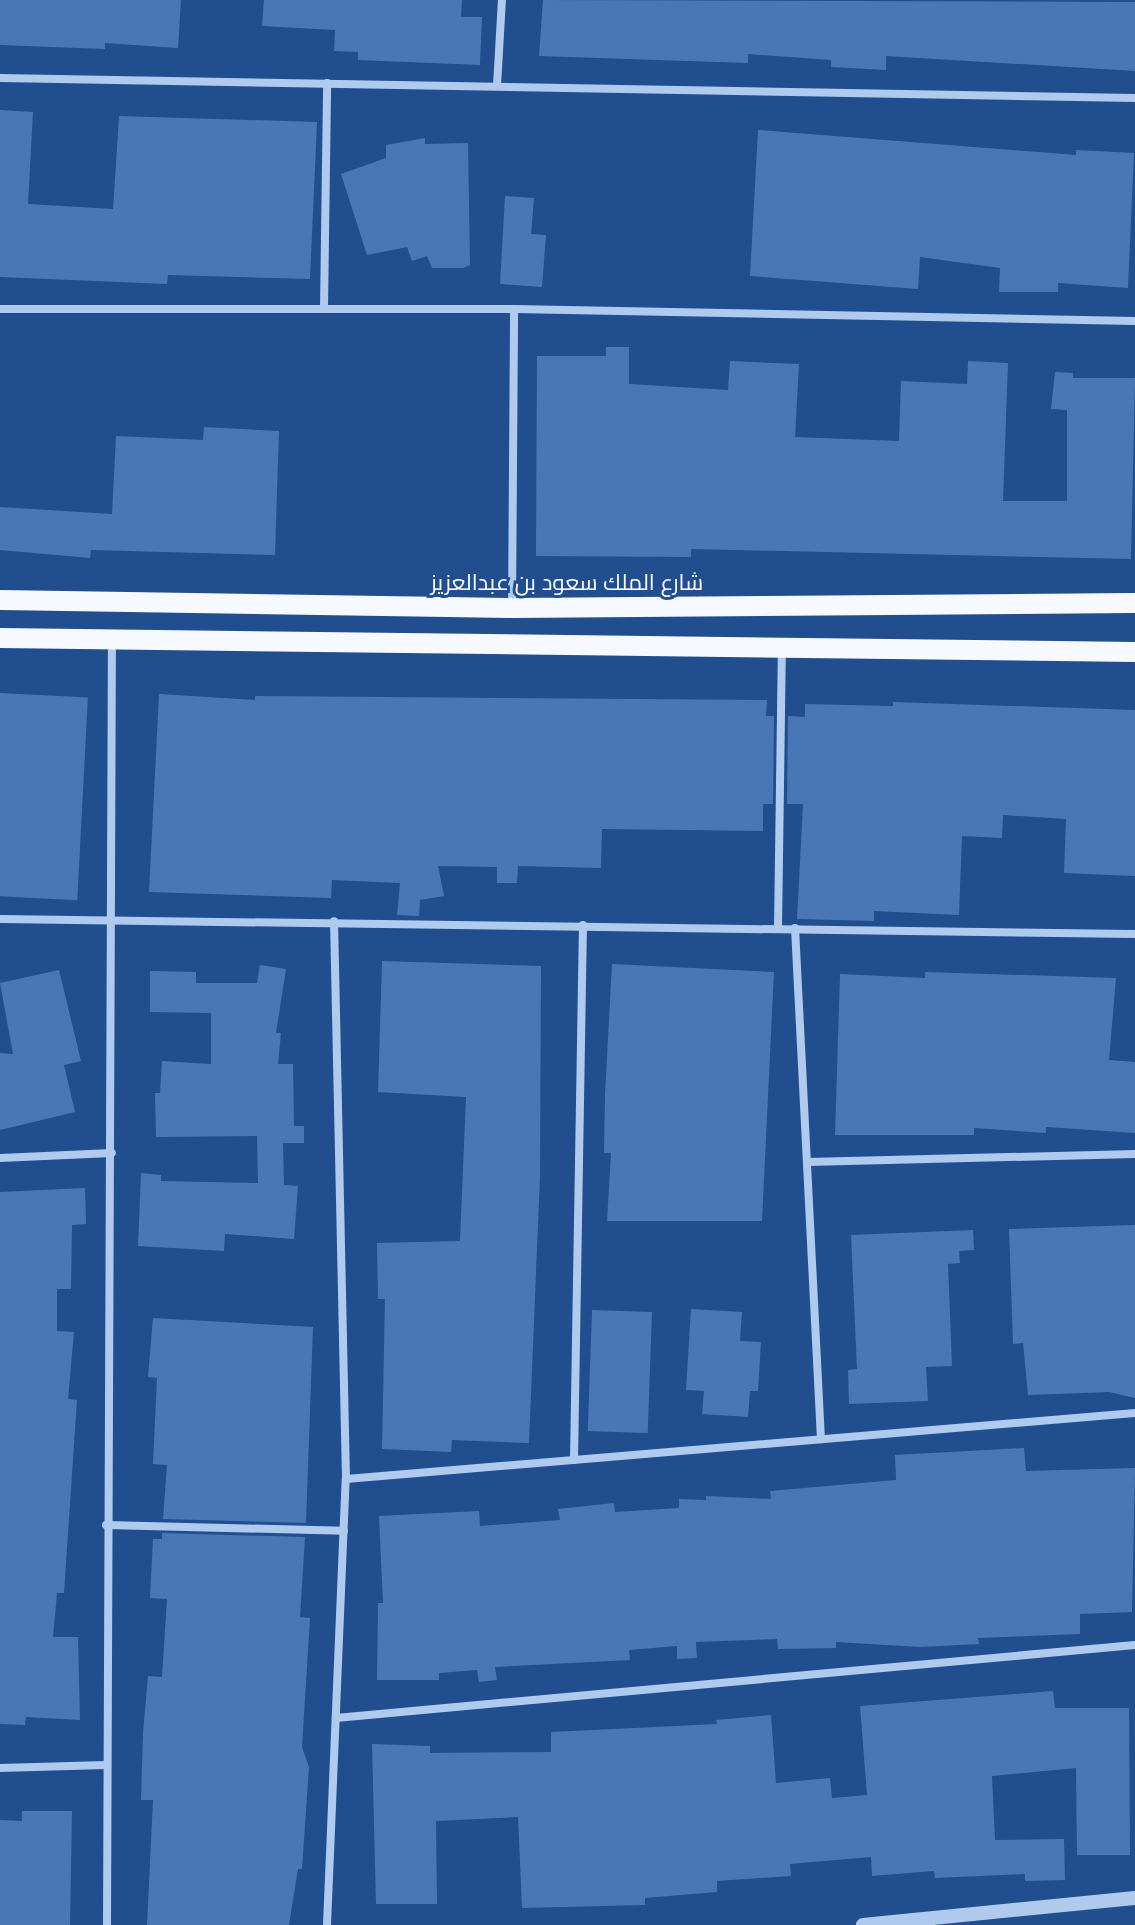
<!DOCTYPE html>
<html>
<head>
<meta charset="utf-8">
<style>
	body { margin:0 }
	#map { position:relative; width:1135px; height:1925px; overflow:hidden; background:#204e8f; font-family:Poppins,Cairo,sans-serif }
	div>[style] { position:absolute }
	.building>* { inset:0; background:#4977b6; transform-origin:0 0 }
	.minor>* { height:8px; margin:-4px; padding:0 4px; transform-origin:4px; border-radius:4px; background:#b0caed }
	.tertiary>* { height:14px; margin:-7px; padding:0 7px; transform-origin:7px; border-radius:7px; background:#b0caed }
	.primary>* { height:20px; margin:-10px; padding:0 10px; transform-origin:10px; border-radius:10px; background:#f6f9ff }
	span { translate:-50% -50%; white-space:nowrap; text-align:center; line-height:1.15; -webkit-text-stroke:6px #204e8f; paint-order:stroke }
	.street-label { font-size:22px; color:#fff }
</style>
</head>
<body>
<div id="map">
	<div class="building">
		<div style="clip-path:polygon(0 0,181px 0,178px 48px,105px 43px,105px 49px,0 45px)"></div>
		<div style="clip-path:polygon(264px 0,462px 0,461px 17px,482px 17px,480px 65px,358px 60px,358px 52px,334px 51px,335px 30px,262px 26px)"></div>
		<div style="clip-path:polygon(543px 0,1135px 2px,1135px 71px,886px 56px,886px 70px,831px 67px,831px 60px,748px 54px,748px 63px,539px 56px)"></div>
		<div style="clip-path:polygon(0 110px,33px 112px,28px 204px,113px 209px,119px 116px,317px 122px,310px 279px,168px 275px,167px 284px,0 277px)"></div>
		<div style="clip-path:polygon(758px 130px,1076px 155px,1076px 150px,1134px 153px,1128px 288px,1058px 283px,1058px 292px,999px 292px,1000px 268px,920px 257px,918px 289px,750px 276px)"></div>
		<div style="clip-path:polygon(425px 138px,425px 144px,468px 143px,470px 265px,463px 268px,432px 268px,427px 256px,412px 261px,407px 247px,367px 255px,341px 174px,386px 158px,386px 145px)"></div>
		<div style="clip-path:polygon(505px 196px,534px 198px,531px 234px,546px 235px,542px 287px,500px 284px)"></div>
		<div style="clip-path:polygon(606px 347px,629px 347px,629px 384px,728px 390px,730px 361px,799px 364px,795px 437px,899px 441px,901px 381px,967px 384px,968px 361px,1008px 363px,1003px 501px,1067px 501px,1067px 410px,1051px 409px,1055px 372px,1073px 373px,1073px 378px,1135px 378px,1131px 559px,691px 549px,691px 557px,536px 556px,537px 356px,606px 356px)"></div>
		<div style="clip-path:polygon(204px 427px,279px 431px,275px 555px,91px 550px,90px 558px,0 550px,0 507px,112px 514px,116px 436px,203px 440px)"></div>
		<div style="left:0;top:693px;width:88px;height:203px;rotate:3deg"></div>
		<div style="clip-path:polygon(159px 694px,255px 700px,255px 696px,767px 700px,766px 716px,774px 716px,773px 804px,763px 804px,763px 831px,602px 829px,601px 868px,518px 866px,517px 883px,497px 883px,497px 867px,438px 866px,444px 896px,420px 900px,419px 916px,397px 915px,400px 883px,332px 880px,331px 898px,149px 892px)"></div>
		<div style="clip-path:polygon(893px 702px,1135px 710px,1135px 876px,1064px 873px,1066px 819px,1003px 815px,1002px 838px,962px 836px,959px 915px,874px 911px,874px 921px,797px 919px,803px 804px,787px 804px,788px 716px,805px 717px,805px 704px,893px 706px)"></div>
		<div style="clip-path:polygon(382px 961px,541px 966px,540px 1176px,529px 1443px,452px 1440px,451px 1452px,382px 1449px,385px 1299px,378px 1299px,377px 1243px,460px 1241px,466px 1097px,378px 1092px)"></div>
		<div style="clip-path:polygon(612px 964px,774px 972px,762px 1221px,607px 1221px,611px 1153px,604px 1153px,605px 1094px)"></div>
		<div style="clip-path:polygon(260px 965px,286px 969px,276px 1033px,281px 1033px,278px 1064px,293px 1064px,294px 1126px,304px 1126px,304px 1143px,283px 1143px,284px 1185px,298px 1186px,294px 1239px,225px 1234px,224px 1251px,138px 1246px,141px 1173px,161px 1175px,161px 1181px,258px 1183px,257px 1136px,156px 1137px,155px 1093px,160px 1093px,162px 1061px,211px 1064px,211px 1013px,150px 1012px,150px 971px,196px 972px,196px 983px,257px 983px)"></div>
		<div style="clip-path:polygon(59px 970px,81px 1061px,64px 1065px,75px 1112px,0 1130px,0 1053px,13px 1054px,0 983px)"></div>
		<div style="clip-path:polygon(925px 972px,1116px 978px,1109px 1060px,1135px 1062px,1135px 1133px,1046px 1127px,1046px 1133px,974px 1128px,974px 1135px,835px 1135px,840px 974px,925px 978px)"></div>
		<div style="clip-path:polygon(85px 1188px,86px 1224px,72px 1225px,71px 1289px,57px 1289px,57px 1331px,74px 1332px,68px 1399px,77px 1400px,64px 1593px,57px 1593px,53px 1637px,78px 1637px,80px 1720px,26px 1717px,25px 1725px,0 1724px,0 1192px)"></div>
		<div style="clip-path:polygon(1135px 1225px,1135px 1398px,1109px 1392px,1028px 1395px,1023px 1343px,1013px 1344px,1009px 1229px)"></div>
		<div style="clip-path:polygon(973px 1230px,974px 1250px,959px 1251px,960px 1263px,948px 1264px,952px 1366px,926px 1367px,928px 1401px,849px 1404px,848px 1370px,857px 1369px,851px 1235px)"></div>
		<div style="clip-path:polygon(691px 1309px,742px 1312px,740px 1341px,761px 1342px,758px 1391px,750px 1391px,748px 1417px,702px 1414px,704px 1391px,686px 1390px)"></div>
		<div style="left:592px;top:1310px;width:60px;height:121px;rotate:2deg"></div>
		<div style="clip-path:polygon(153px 1318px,313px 1327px,306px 1523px,163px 1519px,167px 1465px,153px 1464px,157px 1378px,148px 1377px)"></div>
		<div style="clip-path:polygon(1024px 1448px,1026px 1471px,1135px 1468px,1132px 1612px,1080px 1614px,1080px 1634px,978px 1638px,979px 1644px,920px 1647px,836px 1642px,836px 1648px,778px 1649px,777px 1639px,696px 1642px,697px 1658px,677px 1659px,677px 1646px,629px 1650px,630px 1660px,495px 1667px,497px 1680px,479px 1682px,477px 1670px,439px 1673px,439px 1680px,377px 1680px,378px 1603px,383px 1603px,379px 1516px,479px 1511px,480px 1526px,560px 1520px,558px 1509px,614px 1503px,615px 1512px,679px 1508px,679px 1499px,706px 1500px,706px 1496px,771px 1499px,770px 1491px,896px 1480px,895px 1455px)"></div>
		<div style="clip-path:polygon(162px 1533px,305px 1537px,300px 1617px,310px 1618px,302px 1747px,309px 1767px,302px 1869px,298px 1869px,289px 1925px,147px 1925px,153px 1800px,141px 1800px,143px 1733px,148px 1676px,162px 1677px,167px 1599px,150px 1598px,153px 1539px,162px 1539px)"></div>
		<div style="clip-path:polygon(1053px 1691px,1055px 1708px,1129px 1708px,1130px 1855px,1077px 1855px,1076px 1768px,992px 1776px,995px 1840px,1064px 1839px,1065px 1880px,1025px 1881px,1025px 1874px,935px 1878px,934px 1871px,872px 1876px,871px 1857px,790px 1864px,791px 1876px,717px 1881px,717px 1892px,645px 1898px,645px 1905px,522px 1908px,518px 1817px,436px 1821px,437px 1904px,376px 1904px,372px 1744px,430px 1746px,430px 1753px,551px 1752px,551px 1732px,717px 1724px,716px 1720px,771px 1715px,776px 1783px,830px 1778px,832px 1798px,867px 1795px,860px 1706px)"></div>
		<div style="clip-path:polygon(22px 1811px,72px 1811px,70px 1925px,0 1925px,0 1820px,22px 1821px)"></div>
	</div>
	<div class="minor">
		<div style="left:0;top:78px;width:1135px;rotate:1.01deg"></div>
		<div style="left:497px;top:86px;width:86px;rotate:-86.7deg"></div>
		<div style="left:0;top:309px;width:514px"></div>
		<div style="left:514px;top:309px;width:621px;rotate:1.11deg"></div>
		<div style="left:324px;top:309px;width:226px;rotate:-89.2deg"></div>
		<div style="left:512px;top:608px;width:299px;rotate:-89.6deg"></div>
		<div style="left:0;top:919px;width:1135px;rotate:0.76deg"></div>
		<div style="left:778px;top:928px;width:279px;rotate:-89.2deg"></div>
		<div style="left:795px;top:928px;width:512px;rotate:87.09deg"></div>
		<div style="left:0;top:1158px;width:112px;rotate:-2.6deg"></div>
		<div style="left:807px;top:1162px;width:328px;rotate:-1.4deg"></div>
		<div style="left:574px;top:1460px;width:535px;rotate:-89.04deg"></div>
		<div style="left:346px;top:1479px;width:792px;rotate:-4.78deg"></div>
		<div style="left:106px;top:1525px;width:238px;rotate:1.4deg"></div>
		<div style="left:336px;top:1718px;width:802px;rotate:-5.22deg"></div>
		<div style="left:0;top:1768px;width:106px;rotate:-1.6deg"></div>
		<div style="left:107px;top:1925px;width:1286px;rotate:-89.78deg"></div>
		<div style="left:327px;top:1925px;width:446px;rotate:-87.6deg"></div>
		<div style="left:346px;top:1479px;width:558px;rotate:-91.23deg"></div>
	</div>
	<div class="tertiary">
		<div style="left:863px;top:1925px;width:273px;rotate:-5.7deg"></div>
	</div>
	<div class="primary">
		<div style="left:0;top:600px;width:512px;rotate:0.9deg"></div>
		<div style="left:512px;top:608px;width:623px;rotate:-0.46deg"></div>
		<div style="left:0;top:638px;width:1135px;rotate:0.71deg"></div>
	</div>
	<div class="street-label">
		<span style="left:567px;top:583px">شارع الملك سعود بن عبدالعزيز</span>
	</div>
</div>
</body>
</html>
